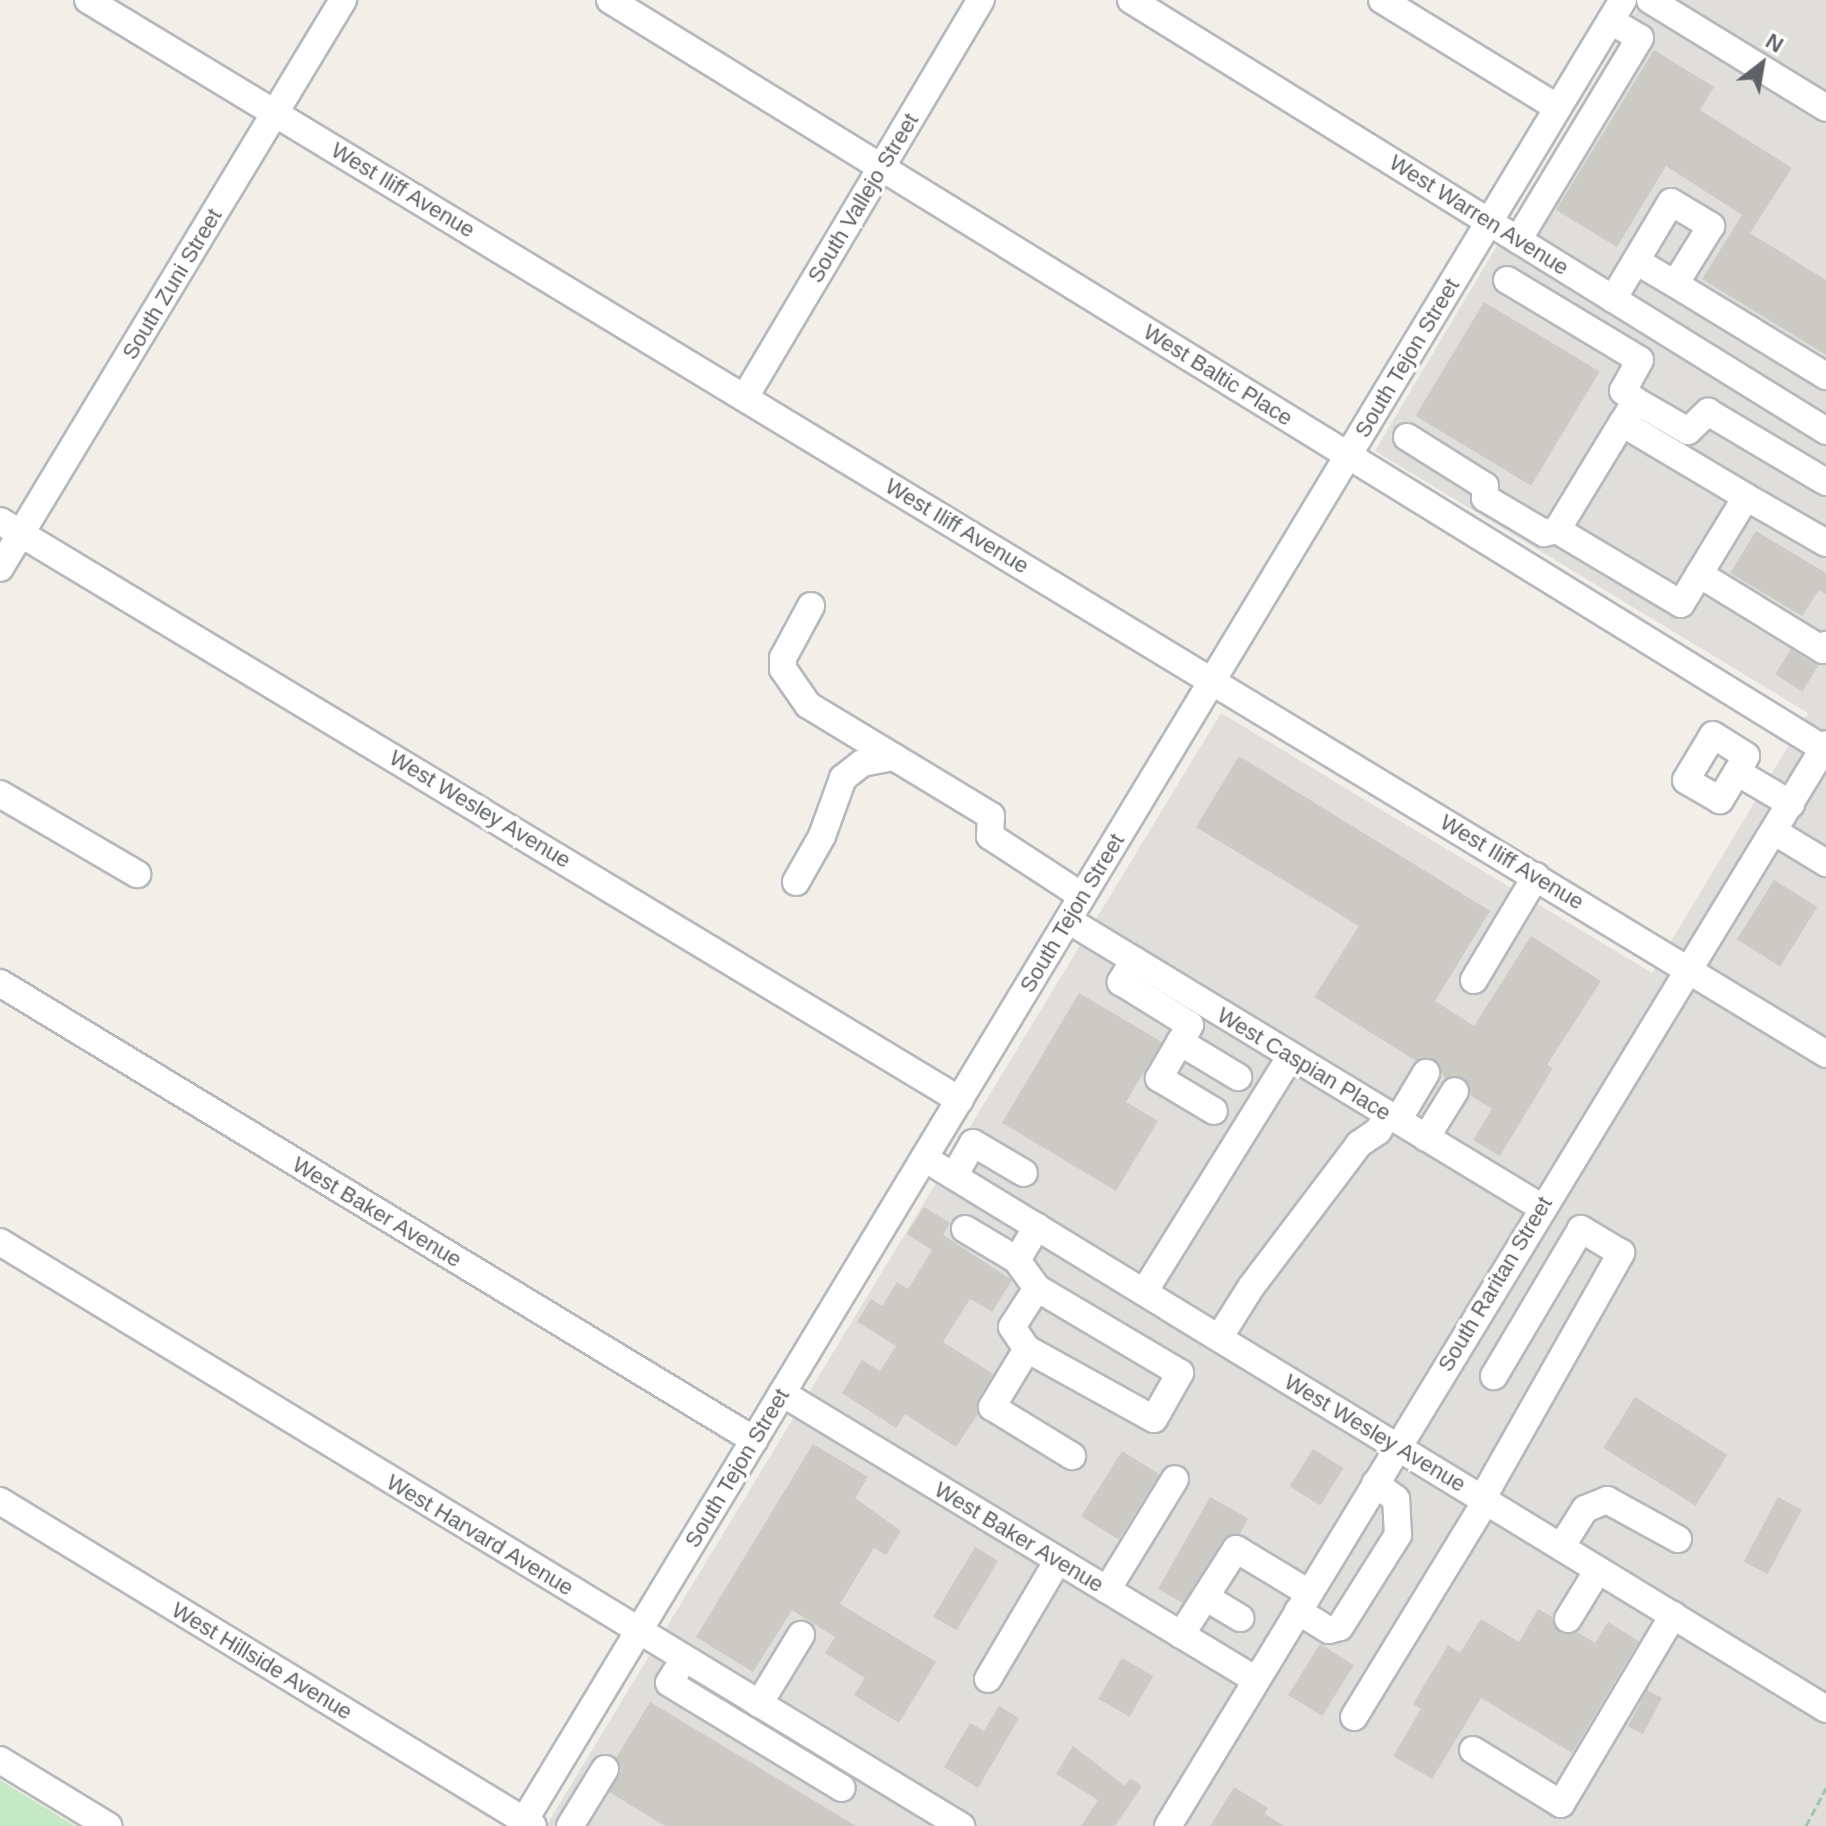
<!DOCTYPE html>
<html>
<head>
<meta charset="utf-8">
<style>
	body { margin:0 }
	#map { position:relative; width:1826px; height:1826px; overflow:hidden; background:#f1efe8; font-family:Helvetica,sans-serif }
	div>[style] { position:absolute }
	.industrial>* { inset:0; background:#e0deda }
	.green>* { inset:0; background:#c5e8c5 }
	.building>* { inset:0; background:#cccac5; transform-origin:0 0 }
	.path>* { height:3px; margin-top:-1.5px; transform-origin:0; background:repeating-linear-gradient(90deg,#9cc7a9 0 8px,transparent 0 12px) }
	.roads { filter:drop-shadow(2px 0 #b5b8bc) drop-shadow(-2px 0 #b5b8bc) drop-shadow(0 2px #b5b8bc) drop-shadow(0 -2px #b5b8bc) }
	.minor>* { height:26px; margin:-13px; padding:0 13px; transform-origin:13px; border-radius:13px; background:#fff }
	span { translate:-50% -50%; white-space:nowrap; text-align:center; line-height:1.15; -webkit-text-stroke:7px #fff; paint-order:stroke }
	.street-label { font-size:22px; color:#5f6368 }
	.north { position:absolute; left:1722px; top:24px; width:80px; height:80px; -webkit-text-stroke:6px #fff; paint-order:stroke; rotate:31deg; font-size:22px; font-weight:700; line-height:32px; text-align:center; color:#5f6368 }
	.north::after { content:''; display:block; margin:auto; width:28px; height:36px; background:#5f6368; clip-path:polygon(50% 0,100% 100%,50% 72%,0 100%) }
</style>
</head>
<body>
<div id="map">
	<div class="industrial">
		<div style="clip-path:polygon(1643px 0,1826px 0,1826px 1826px,546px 1826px,1221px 713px,1652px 973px,1808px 713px,1375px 451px)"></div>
	</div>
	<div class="green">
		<div style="clip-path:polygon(0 1780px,75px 1826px,0 1826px)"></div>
	</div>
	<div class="building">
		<div style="clip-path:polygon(1654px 50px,1714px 87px,1700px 110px,1792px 168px,1750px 233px,1826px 280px,1826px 355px,1702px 279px,1742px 215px,1666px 166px,1617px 247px,1556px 210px)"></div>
		<div style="left:1484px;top:302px;width:135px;height:133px;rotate:31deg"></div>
		<div style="clip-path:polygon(1756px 531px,1826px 573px,1826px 594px,1819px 590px,1802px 616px,1730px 573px)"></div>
		<div style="left:1791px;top:649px;width:32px;height:30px;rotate:32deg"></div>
		<div style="clip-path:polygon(1239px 756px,1490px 911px,1435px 1001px,1474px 1026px,1531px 936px,1601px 981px,1547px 1065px,1553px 1068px,1500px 1156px,1473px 1140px,1492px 1109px,1470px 1095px,1464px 1078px,1445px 1079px,1435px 1060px,1416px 1061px,1314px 997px,1359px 926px,1196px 827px)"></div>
		<div style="left:1774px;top:880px;width:51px;height:70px;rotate:32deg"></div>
		<div style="clip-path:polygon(1079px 993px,1162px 1042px,1126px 1102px,1158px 1121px,1116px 1191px,1002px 1123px)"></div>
		<div style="clip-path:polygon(924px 1207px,950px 1223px,943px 1235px,1012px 1280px,992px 1312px,970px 1299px,943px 1342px,993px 1374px,978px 1399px,978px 1414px,956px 1447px,905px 1414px,896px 1428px,842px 1393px,862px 1360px,880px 1371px,896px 1346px,857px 1322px,871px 1299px,882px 1306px,897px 1282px,908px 1289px,932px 1250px,907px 1234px)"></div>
		<div style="left:1635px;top:1397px;width:109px;height:60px;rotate:32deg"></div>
		<div style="clip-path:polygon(813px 1444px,868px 1477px,855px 1498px,901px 1531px,886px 1555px,874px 1548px,840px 1604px,936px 1662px,899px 1723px,854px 1695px,865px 1678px,825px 1653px,835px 1637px,792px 1610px,753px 1672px,696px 1637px)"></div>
		<div style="left:1313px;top:1449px;width:36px;height:44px;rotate:32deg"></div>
		<div style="left:1122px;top:1451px;width:44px;height:77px;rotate:32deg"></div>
		<div style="clip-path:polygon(1210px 1497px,1248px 1518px,1240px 1534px,1223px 1540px,1183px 1603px,1158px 1589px)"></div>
		<div style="left:1778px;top:1497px;width:27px;height:73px;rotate:28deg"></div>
		<div style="left:975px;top:1547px;width:27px;height:81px;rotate:31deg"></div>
		<div style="clip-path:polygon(1538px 1609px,1552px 1617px,1560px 1633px,1577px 1632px,1595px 1643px,1608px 1622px,1639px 1641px,1572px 1753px,1481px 1698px,1432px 1779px,1393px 1756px,1421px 1709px,1413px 1704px,1448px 1645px,1460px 1653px,1481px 1619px,1519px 1642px)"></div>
		<div style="left:1320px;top:1644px;width:40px;height:60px;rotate:32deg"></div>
		<div style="left:1122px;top:1658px;width:36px;height:47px;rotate:30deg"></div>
		<div style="left:1647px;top:1690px;width:17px;height:41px;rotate:28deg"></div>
		<div style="clip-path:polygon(650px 1702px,856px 1826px,665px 1826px,609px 1792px,621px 1770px,616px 1758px)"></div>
		<div style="clip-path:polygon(999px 1706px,1019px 1718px,978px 1788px,944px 1767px,970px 1723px,984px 1731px)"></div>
		<div style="clip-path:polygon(1073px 1746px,1125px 1786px,1130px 1778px,1142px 1786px,1115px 1826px,1081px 1826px,1098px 1800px,1056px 1774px)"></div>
		<div style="clip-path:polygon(1234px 1787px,1268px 1808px,1265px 1814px,1284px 1826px,1210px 1826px)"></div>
	</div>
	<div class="path">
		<div style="left:1806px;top:1826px;width:43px;rotate:-62.2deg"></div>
	</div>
	<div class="roads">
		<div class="minor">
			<div style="left:88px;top:0;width:2033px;rotate:31.23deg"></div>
			<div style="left:610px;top:0;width:1429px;rotate:31.67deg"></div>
			<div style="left:1131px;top:0;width:818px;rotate:31.8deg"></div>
			<div style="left:1382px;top:0;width:206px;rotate:31.5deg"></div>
			<div style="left:1650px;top:0;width:206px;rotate:31.5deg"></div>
			<div style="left:1518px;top:240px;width:236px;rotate:-58.9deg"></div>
			<div style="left:1640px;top:38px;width:34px;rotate:-150deg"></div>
			<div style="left:1636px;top:261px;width:45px;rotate:30.5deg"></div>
			<div style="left:1507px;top:280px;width:155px;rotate:31deg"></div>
			<div style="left:1640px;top:360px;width:35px;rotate:119deg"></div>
			<div style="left:1623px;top:391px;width:16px;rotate:38deg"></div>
			<div style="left:1636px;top:401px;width:26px;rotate:122deg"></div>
			<div style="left:1613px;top:299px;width:113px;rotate:-59.1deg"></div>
			<div style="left:1671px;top:202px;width:47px;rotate:31deg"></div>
			<div style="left:1711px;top:226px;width:68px;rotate:121.8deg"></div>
			<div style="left:1675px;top:284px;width:177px;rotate:31.4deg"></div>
			<div style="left:745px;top:397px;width:462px;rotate:-59.3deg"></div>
			<div style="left:1636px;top:401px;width:60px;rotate:30deg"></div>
			<div style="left:1688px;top:431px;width:28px;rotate:-44deg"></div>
			<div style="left:1708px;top:412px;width:137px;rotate:30.7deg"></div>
			<div style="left:1407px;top:437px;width:92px;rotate:32.1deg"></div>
			<div style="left:1485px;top:486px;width:12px;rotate:90deg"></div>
			<div style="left:1485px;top:498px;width:69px;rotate:30.7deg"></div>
			<div style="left:1544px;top:533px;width:13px;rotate:-13deg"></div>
			<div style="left:1557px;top:530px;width:144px;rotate:30.8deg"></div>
			<div style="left:1681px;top:604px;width:125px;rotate:-58.7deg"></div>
			<div style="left:1746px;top:497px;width:92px;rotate:29.9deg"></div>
			<div style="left:0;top:521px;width:1121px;rotate:31.1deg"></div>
			<div style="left:1557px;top:530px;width:125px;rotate:-58.7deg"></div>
			<div style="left:1622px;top:423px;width:144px;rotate:30.8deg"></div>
			<div style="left:0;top:568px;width:664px;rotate:-58.87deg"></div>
			<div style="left:1699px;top:574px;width:145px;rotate:31.5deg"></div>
			<div style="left:1823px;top:650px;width:6px;rotate:-59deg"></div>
			<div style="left:811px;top:606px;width:59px;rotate:118.3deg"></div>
			<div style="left:783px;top:658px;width:11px;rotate:90deg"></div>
			<div style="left:783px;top:669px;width:44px;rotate:55.2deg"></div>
			<div style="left:808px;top:705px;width:214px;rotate:31.2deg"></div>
			<div style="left:991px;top:816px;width:20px;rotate:93deg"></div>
			<div style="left:990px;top:836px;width:110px;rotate:33.1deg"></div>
			<div style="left:1737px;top:772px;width:33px;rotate:121deg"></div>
			<div style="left:1720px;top:800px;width:39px;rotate:-150deg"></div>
			<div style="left:1686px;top:780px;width:52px;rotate:-59deg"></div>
			<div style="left:1713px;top:735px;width:39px;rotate:32deg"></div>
			<div style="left:1746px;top:756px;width:18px;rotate:119deg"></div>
			<div style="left:1737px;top:772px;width:63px;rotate:30.7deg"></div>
			<div style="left:0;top:794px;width:159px;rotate:30.3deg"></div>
			<div style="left:1775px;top:832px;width:60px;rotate:31.3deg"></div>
			<div style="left:796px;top:882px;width:53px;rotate:-60.5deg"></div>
			<div style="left:822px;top:836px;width:62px;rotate:-70.1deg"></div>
			<div style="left:843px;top:778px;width:24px;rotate:-38deg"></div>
			<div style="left:862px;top:763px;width:32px;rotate:-11deg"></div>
			<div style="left:1068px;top:920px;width:553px;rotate:31.25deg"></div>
			<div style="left:1134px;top:960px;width:26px;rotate:121deg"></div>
			<div style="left:1121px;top:982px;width:81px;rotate:31.9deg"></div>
			<div style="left:1190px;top:1025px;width:20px;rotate:120deg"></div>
			<div style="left:1180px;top:1042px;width:68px;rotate:31.1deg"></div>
			<div style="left:1474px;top:980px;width:121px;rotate:-59.2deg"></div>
			<div style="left:0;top:983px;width:882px;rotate:31.22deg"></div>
			<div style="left:1180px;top:1042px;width:42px;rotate:120.3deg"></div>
			<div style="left:1159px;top:1078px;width:64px;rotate:31deg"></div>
			<div style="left:1398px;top:1120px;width:55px;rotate:-59.2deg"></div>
			<div style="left:1426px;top:1138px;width:55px;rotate:-58.3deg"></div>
			<div style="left:924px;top:1158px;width:1057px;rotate:31.42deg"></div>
			<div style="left:954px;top:1176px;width:38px;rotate:-60deg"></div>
			<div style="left:973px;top:1143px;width:59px;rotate:30.5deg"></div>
			<div style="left:965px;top:1229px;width:61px;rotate:30.8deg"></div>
			<div style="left:0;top:1242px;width:1125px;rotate:31.29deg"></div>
			<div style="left:1037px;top:1288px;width:46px;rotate:122.7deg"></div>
			<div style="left:1012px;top:1327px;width:27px;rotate:56deg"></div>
			<div style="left:1027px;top:1349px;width:145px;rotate:28.9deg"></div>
			<div style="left:1154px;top:1419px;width:53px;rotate:-60.5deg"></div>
			<div style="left:1180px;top:1373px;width:166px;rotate:-149.3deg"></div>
			<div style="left:1037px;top:1288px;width:34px;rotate:-126deg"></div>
			<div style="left:1017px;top:1260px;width:39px;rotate:-59deg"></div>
			<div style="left:1144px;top:1292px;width:278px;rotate:-58.1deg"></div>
			<div style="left:1219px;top:1338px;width:60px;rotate:-57.9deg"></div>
			<div style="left:1251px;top:1287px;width:179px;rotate:-52.9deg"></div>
			<div style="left:1359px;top:1144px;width:23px;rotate:-34deg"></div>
			<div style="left:1378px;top:1131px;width:19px;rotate:-58deg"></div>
			<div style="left:1027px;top:1349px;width:68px;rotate:121.1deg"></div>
			<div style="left:992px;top:1407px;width:94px;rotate:31.5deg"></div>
			<div style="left:782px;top:1393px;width:554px;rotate:31.19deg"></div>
			<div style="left:1482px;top:1499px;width:283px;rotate:-60.5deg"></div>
			<div style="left:1621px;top:1253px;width:47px;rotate:-149deg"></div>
			<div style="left:1581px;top:1229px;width:171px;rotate:120.6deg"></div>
			<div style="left:0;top:1501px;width:624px;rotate:31.37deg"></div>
			<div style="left:1561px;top:1547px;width:45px;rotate:-57.7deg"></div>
			<div style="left:1585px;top:1509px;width:24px;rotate:-22deg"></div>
			<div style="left:1607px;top:1500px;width:81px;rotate:28.8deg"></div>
			<div style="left:1107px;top:1590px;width:130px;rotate:-58.5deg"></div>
			<div style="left:1207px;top:1598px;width:39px;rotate:31deg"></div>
			<div style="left:1298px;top:1611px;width:36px;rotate:32deg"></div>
			<div style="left:1329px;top:1630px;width:11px;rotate:-15deg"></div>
			<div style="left:1340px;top:1627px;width:109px;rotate:-57.8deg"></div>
			<div style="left:1398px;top:1535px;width:36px;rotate:-93deg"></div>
			<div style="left:1396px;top:1499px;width:26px;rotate:-143deg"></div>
			<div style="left:1568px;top:1619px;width:57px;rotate:-58.5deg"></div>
			<div style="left:1181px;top:1635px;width:102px;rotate:-57.4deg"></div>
			<div style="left:1236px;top:1549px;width:85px;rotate:31.1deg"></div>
			<div style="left:684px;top:1659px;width:28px;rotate:122deg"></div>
			<div style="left:669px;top:1683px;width:202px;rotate:31.3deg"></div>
			<div style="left:988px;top:1679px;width:138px;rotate:-59.5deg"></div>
			<div style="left:759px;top:1704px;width:81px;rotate:-58.7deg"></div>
			<div style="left:1354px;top:1717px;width:253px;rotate:-58.6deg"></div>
			<div style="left:1473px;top:1750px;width:103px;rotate:31.5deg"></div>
			<div style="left:1561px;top:1804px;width:220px;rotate:-59.3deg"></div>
			<div style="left:0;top:1760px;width:127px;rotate:31.4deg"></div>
			<div style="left:521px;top:1826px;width:2133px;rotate:-58.89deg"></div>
			<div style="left:570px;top:1826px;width:67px;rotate:-58.4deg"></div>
			<div style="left:1168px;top:1826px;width:1266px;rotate:-58.69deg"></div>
		</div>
	</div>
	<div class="street-label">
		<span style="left:403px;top:190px;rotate:31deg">West Iliff Avenue</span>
		<span style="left:863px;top:198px;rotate:-59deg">South Vallejo Street</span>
		<span style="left:1479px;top:215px;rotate:32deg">West Warren Avenue</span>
		<span style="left:172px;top:284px;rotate:-59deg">South Zuni Street</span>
		<span style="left:1407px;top:358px;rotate:-59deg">South Tejon Street</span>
		<span style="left:1218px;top:375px;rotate:32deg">West Baltic Place</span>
		<span style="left:957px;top:526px;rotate:31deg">West Iliff Avenue</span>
		<span style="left:480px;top:809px;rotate:31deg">West Wesley Avenue</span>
		<span style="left:1512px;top:862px;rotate:31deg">West Iliff Avenue</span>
		<span style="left:1072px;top:913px;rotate:-59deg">South Tejon Street</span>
		<span style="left:1304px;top:1064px;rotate:31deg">West Caspian Place</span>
		<span style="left:377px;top:1212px;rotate:31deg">West Baker Avenue</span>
		<span style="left:1495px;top:1284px;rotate:-59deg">South Raritan Street</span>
		<span style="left:1375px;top:1433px;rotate:31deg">West Wesley Avenue</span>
		<span style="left:737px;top:1468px;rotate:-59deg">South Tejon Street</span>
		<span style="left:480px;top:1535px;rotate:31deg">West Harvard Avenue</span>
		<span style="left:1019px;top:1537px;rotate:31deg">West Baker Avenue</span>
		<span style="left:262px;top:1661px;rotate:31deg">West Hillside Avenue</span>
	</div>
	<div class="north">N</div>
</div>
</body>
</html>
